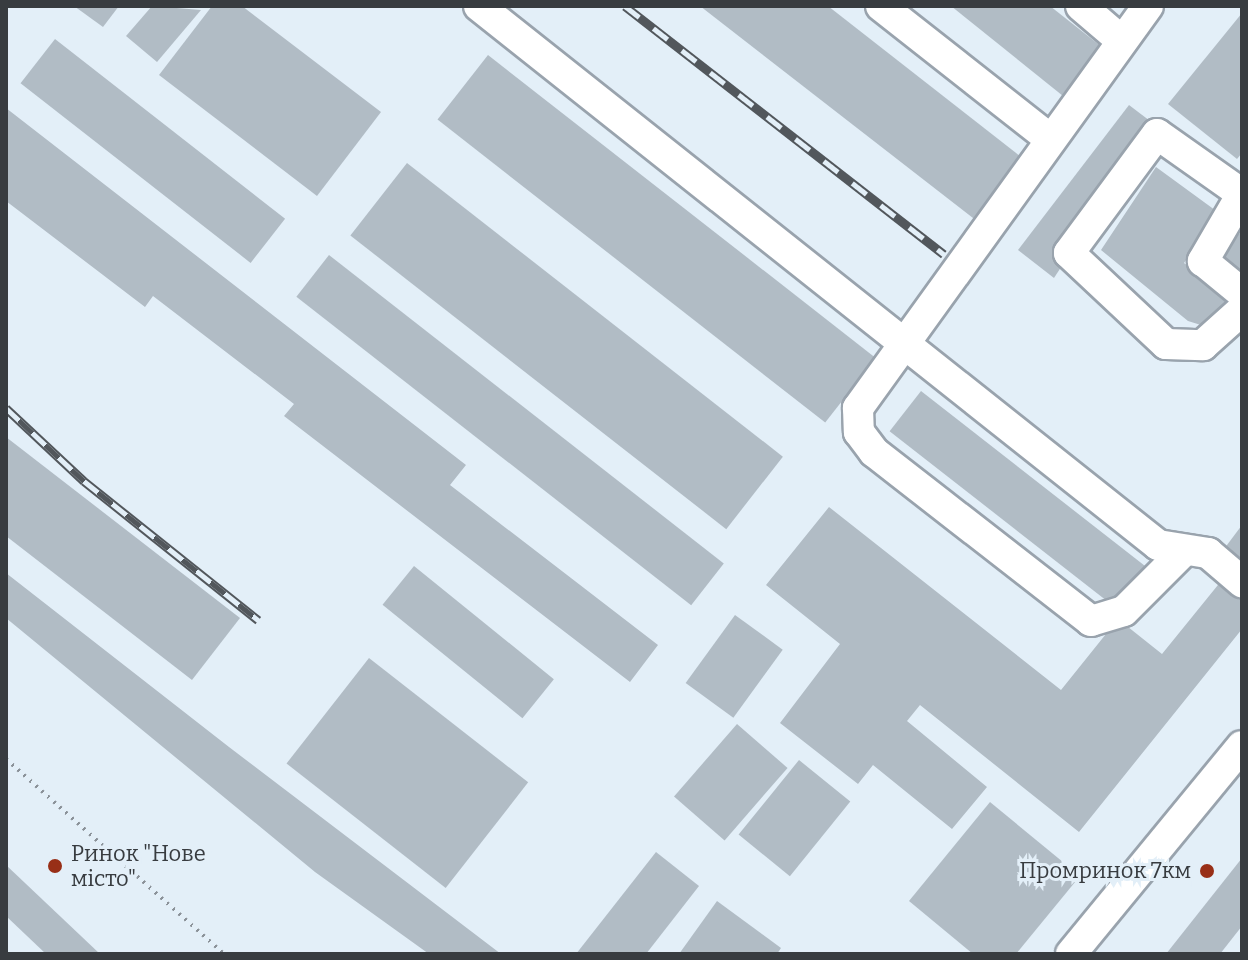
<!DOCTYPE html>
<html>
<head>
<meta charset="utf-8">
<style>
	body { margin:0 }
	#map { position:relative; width:1248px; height:960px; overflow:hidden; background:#e3eff8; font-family:Bitter,serif }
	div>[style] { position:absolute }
	.building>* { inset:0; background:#b1bcc5; transform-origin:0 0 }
	.path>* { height:4px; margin-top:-2px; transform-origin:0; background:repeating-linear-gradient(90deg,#8b9299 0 2px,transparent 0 8px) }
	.roads { filter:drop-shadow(2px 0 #99a3ad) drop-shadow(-2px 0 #99a3ad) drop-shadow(0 2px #99a3ad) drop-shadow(0 -2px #99a3ad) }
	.minor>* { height:30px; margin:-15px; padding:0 15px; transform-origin:15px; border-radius:15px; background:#fff }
	.rail>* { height:9px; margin-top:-4.5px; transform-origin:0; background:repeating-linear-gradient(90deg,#e3eff8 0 18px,#52575c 0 36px); box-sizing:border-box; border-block:2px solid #52575c }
	.dots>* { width:22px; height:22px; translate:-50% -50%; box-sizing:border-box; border:4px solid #e3eff8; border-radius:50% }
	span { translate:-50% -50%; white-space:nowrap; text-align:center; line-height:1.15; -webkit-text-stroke:6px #e3eff8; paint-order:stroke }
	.poi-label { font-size:22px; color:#383c40 }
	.left { translate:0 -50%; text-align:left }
	.right { translate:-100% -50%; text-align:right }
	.frame { position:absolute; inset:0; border:8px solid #383c40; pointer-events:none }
</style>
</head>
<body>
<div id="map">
	<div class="building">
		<div style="clip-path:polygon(74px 6px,119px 6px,103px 27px)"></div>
		<div style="clip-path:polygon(152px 6px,201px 10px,157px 62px,126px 36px)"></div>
		<div style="clip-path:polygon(212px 6px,242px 6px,381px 112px,317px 196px,159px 75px)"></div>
		<div style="clip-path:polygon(700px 6px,828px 6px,1030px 164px,982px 225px)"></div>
		<div style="clip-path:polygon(951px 6px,1050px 6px,1107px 51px,1068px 100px)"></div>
		<div style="clip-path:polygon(1242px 13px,1242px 153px,1237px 159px,1168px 104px)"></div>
		<div style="left:55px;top:39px;width:292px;height:56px;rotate:38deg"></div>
		<div style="left:488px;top:55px;width:492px;height:82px;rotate:38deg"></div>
		<div style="clip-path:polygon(1129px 105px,1154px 124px,1054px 278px,1018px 250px)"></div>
		<div style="clip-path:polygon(6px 108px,466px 465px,450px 485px,658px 645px,630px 682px,284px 416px,294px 404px,153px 296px,145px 307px,6px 201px)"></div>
		<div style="left:407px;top:163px;width:477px;height:92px;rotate:38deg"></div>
		<div style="clip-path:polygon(1156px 167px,1219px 213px,1184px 263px,1241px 306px,1217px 330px,1188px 321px,1101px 250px)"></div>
		<div style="clip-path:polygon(1242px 230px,1242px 285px,1217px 263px)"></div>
		<div style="left:329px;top:255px;width:501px;height:53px;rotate:38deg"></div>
		<div style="left:921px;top:391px;width:288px;height:51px;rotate:38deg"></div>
		<div style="clip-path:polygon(6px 437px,240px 618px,192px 680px,6px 536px)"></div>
		<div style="clip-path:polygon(829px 507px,1061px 690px,1118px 619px,1162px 654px,1222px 580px,1242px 596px,1242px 629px,1079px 832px,920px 705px,907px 721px,987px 787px,952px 829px,873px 765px,858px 784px,780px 723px,840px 644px,766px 585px)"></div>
		<div style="clip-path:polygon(1242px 525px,1242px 562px,1224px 549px)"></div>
		<div style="left:414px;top:566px;width:180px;height:50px;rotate:39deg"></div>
		<div style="clip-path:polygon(6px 573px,229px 747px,501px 954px,429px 954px,315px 872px,6px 618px)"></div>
		<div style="left:735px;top:615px;width:59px;height:84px;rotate:36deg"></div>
		<div style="left:369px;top:658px;width:202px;height:134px;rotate:38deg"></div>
		<div style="left:737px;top:724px;width:67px;height:96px;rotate:41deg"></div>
		<div style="left:799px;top:760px;width:66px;height:96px;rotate:39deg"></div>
		<div style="clip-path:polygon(990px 802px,1080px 876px,1016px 954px,973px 954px,909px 901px)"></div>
		<div style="clip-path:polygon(656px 852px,699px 886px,646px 954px,576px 954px)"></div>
		<div style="clip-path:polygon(1242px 858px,1242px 926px,1220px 954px,1166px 954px)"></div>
		<div style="clip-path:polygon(6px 865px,100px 954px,46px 954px,6px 916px)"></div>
		<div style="clip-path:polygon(717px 901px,781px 948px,777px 954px,679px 954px)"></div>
	</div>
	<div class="path">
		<div style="left:6px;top:759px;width:292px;rotate:41.8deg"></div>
	</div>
	<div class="roads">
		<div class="minor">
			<div style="left:479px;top:6px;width:867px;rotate:38.44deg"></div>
			<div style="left:1158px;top:545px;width:51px;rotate:9.1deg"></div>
			<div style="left:1208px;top:553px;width:45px;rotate:40.5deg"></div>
			<div style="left:881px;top:6px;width:216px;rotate:38.2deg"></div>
			<div style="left:1081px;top:6px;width:54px;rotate:40.5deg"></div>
			<div style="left:1148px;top:6px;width:496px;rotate:125.8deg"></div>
			<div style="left:858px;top:408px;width:24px;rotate:88deg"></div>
			<div style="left:859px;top:432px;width:25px;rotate:53deg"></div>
			<div style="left:874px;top:452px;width:275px;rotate:37.9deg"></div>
			<div style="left:1091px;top:621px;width:34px;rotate:-17deg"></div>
			<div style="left:1124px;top:611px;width:82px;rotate:-45deg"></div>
			<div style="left:1242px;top:194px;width:104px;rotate:-144.8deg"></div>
			<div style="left:1157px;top:134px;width:148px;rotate:126.5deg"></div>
			<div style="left:1069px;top:253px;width:133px;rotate:43.2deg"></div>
			<div style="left:1166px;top:344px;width:37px;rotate:2deg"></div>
			<div style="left:1203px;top:345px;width:52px;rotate:-41.9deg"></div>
			<div style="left:1242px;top:194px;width:78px;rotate:120.2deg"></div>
			<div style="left:1203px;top:261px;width:50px;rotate:39.4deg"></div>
			<div style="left:1071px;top:954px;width:269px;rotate:-50.6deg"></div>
		</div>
	</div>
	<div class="rail">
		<div style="left:625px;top:6px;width:404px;rotate:37.9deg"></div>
		<div style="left:6px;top:408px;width:107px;rotate:43.1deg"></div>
		<div style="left:84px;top:481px;width:223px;rotate:38.6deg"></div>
	</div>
	<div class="dots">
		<div style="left:55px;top:866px;background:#982f17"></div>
		<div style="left:1207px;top:871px;background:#982f17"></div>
	</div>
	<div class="poi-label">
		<span class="left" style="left:71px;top:866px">Ринок "Нове<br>місто"</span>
		<span class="right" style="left:1191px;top:871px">Промринок 7км</span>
	</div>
	<div class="frame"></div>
</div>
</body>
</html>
